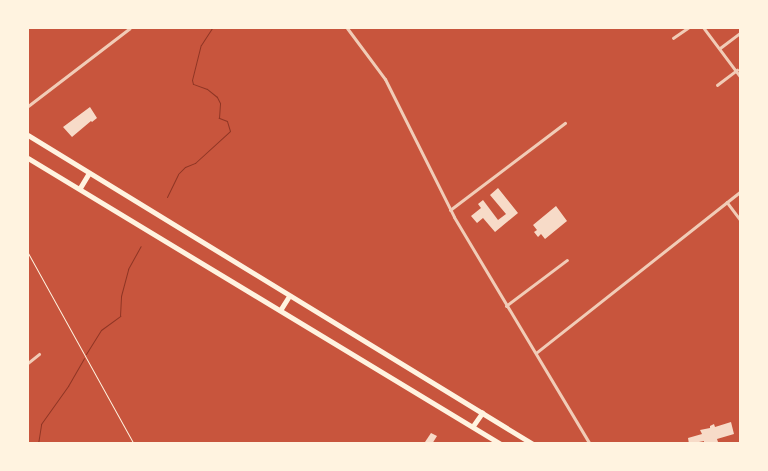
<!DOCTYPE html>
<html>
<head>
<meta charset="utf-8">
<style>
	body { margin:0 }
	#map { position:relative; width:768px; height:471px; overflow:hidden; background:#c8553d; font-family:"Noto Sans",sans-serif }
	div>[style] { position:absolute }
	.stream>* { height:1px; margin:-0.5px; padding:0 0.5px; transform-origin:0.5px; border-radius:0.5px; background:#8f3625 }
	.building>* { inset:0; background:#f7dbc8 }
	.path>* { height:1px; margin:-0.5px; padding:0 0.5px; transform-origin:0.5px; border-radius:0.5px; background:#fff3e0 }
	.minor>* { height:2.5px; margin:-1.25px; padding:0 1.25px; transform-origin:1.25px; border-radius:1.25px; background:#f1ccb7 }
	.tertiary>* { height:3px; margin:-1.5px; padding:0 1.5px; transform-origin:1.5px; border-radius:1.5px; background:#f1ccb7 }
	.primary>* { height:4.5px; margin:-2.25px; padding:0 2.25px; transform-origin:2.25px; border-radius:2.25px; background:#fff3e0 }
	span { translate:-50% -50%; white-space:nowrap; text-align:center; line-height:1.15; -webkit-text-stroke:4px #fff3e0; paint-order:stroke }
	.frame { position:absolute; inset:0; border:29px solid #fff3e0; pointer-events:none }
</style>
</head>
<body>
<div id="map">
	<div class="stream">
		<div style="left:167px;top:197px;width:25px;rotate:-64deg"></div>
		<div style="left:178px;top:174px;width:10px;rotate:-45deg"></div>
		<div style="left:185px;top:167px;width:11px;rotate:-22deg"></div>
		<div style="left:195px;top:163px;width:47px;rotate:-42.4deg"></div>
		<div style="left:230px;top:131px;width:10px;rotate:-107deg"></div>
		<div style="left:227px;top:121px;width:9px;rotate:-159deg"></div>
		<div style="left:219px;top:118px;width:15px;rotate:-86deg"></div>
		<div style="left:220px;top:103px;width:7px;rotate:-117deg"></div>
		<div style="left:217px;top:97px;width:13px;rotate:-141deg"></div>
		<div style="left:207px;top:89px;width:15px;rotate:-160deg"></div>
		<div style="left:193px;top:84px;width:4px;rotate:-104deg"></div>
		<div style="left:192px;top:80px;width:36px;rotate:-76deg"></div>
		<div style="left:201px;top:45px;width:20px;rotate:-57deg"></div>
		<div style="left:86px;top:354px;width:28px;rotate:-58deg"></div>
		<div style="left:101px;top:330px;width:24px;rotate:-36deg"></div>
		<div style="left:120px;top:316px;width:20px;rotate:-87deg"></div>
		<div style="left:121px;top:296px;width:28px;rotate:-75deg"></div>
		<div style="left:128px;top:269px;width:26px;rotate:-61deg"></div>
		<div style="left:38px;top:444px;width:20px;rotate:-81deg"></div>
		<div style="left:41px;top:424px;width:47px;rotate:-54.6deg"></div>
		<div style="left:68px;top:386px;width:32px;rotate:-60deg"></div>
	</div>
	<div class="building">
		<div style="clip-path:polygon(90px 107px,97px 118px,92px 122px,91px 121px,72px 137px,63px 127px)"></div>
		<div style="clip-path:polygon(498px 188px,518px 213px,495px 232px,483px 218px,477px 223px,471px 216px,481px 208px,478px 204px,483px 200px,498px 220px,506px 214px,490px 195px)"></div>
		<div style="clip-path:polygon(556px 206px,567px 221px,545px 239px,541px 234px,538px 237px,534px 232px,537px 230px,533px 225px)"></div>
		<div style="clip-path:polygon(731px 422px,734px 434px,717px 439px,718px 442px,711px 444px,704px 444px,704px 441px,689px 444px,688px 438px,702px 434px,700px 430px,710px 428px,710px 426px,714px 424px,715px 427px)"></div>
		<div style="clip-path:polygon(431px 433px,437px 436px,432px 444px,427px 444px,425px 442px)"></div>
	</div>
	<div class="path">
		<div style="left:28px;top:253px;width:218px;rotate:61deg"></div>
	</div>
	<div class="minor">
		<div style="left:704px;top:28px;width:60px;rotate:53.1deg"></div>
		<div style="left:673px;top:38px;width:18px;rotate:-34deg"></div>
		<div style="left:720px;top:48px;width:25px;rotate:-37deg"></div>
		<div style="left:717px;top:85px;width:25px;rotate:-37deg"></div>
		<div style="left:727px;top:202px;width:21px;rotate:53deg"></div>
		<div style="left:450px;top:210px;width:144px;rotate:-37.1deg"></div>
		<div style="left:506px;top:306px;width:76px;rotate:-37deg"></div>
		<div style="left:536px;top:353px;width:260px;rotate:-38.3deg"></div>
		<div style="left:28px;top:363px;width:14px;rotate:-39deg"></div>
	</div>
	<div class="tertiary">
		<div style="left:347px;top:28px;width:64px;rotate:53.3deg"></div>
		<div style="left:385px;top:79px;width:154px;rotate:63.4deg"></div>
		<div style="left:454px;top:217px;width:265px;rotate:59.1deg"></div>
		<div style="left:28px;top:106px;width:128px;rotate:-37.4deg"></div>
	</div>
	<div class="primary">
		<div style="left:28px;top:135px;width:592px;rotate:31.46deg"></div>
		<div style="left:28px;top:158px;width:553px;rotate:31.16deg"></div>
		<div style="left:80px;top:188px;width:17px;rotate:-59deg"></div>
		<div style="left:281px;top:309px;width:15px;rotate:-58deg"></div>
		<div style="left:473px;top:426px;width:16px;rotate:-55deg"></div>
	</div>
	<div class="frame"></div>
</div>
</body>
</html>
